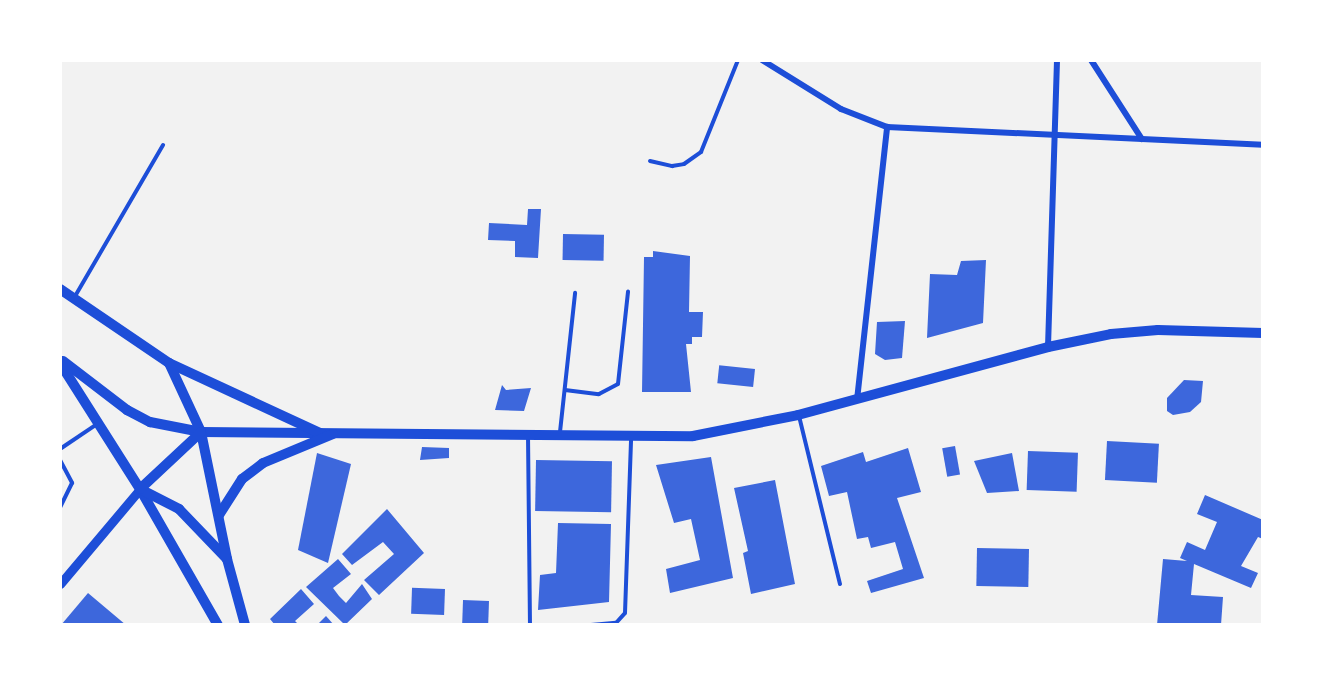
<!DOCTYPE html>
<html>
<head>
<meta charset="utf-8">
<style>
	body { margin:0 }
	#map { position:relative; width:1323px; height:685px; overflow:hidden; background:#f2f2f2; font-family:"PT Sans Narrow",sans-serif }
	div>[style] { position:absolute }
	.building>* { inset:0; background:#3d67dc; transform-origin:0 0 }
	.service>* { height:4px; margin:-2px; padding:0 2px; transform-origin:2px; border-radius:2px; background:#1d4ed8 }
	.minor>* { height:6px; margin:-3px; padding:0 3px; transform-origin:3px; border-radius:3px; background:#1d4ed8 }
	.tertiary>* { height:9px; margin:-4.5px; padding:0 4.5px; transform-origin:4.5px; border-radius:4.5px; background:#1d4ed8 }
	.secondary>* { height:10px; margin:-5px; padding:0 5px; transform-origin:5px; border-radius:5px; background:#1d4ed8 }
	.primary>* { height:10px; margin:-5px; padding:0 5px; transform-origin:5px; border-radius:5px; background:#1d4ed8 }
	span { translate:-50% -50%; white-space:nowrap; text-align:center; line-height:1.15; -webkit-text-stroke:6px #fff; paint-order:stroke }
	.frame { position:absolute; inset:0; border:62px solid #fff; pointer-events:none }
</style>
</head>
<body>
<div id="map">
	<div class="building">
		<div style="clip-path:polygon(528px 209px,541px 209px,538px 258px,515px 257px,515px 241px,488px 240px,489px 223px,527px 225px)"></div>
		<div style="left:563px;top:234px;width:41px;height:26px;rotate:1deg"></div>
		<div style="clip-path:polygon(653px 251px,690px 256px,689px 312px,703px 312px,702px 337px,692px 337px,692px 344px,686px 344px,691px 392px,642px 392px,644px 257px,653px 257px)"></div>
		<div style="clip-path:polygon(986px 260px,983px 323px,927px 338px,930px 274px,957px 275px,961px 261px)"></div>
		<div style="clip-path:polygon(905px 321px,902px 358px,885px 360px,875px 354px,877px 322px)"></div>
		<div style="left:755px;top:369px;width:18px;height:36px;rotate:96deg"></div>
		<div style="clip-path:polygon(1184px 380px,1203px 381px,1201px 402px,1190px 412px,1173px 415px,1167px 411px,1167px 398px)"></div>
		<div style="clip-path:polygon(502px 385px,506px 390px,531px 388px,524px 411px,495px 410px)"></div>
		<div style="left:1107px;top:441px;width:52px;height:39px;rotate:3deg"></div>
		<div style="left:955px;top:446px;width:29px;height:13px;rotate:80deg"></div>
		<div style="clip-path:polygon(422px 447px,449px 448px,449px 458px,420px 460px)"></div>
		<div style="clip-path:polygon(908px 448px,921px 492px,897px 498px,924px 578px,871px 593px,867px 581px,903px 569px,895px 542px,871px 548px,868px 537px,857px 539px,847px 492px,829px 496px,821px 466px,863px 452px,866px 462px)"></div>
		<div style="left:1028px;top:451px;width:50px;height:39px;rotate:2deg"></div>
		<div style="clip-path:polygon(317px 453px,351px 464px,328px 563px,298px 550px)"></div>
		<div style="clip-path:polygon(1012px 453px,1019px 491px,987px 493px,974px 461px)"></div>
		<div style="clip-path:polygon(711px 457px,733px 578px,670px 593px,666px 569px,700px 560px,691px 519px,674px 523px,656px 465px)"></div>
		<div style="left:536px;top:460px;width:76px;height:51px;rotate:1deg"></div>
		<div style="clip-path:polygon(775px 480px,795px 584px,751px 594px,743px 553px,748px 551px,734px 488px)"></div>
		<div style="clip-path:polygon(1205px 495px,1263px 520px,1263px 539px,1258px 537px,1241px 566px,1258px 573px,1251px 588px,1194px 564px,1191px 595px,1223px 597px,1221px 625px,1157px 625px,1163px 559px,1187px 561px,1180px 558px,1187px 542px,1205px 550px,1217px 522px,1197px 514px)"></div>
		<div style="clip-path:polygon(387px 509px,424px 553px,379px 595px,364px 580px,394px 554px,383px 542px,352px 565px,342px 554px)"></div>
		<div style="clip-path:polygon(558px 523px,611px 524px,609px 602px,538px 610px,540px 575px,556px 573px)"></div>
		<div style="left:977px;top:548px;width:52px;height:38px;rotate:1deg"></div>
		<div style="clip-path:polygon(338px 559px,351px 574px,333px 588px,339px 596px,346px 603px,362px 584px,372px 599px,345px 625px,306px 587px)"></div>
		<div style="clip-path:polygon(301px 589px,314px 604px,295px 621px,299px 625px,275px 625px,270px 619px)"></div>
		<div style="left:445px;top:589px;width:26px;height:33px;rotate:92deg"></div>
		<div style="clip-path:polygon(88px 593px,126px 625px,61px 625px)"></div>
		<div style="left:489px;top:601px;width:24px;height:26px;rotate:92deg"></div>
		<div style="clip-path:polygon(326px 616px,334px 625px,317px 625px)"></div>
	</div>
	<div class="service">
		<div style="left:650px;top:161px;width:23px;rotate:13deg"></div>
		<div style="left:672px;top:166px;width:12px;rotate:-9deg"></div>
		<div style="left:684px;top:164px;width:21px;rotate:-35deg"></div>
		<div style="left:701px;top:152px;width:99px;rotate:-68.1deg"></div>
		<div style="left:74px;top:298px;width:177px;rotate:-59.8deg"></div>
		<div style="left:565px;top:390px;width:34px;rotate:7deg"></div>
		<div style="left:599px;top:394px;width:21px;rotate:-28deg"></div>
		<div style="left:618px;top:384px;width:93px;rotate:-83.8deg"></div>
		<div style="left:799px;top:416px;width:173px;rotate:76.3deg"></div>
		<div style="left:560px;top:432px;width:140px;rotate:-83.8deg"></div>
		<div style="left:528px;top:435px;width:190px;rotate:89.4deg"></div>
		<div style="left:60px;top:449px;width:45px;rotate:-34deg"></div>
		<div style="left:60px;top:460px;width:26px;rotate:62deg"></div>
		<div style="left:72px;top:483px;width:28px;rotate:116deg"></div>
		<div style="left:591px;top:625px;width:25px;rotate:-5deg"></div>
		<div style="left:616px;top:623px;width:13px;rotate:-48deg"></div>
		<div style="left:625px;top:613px;width:175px;rotate:-88deg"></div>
	</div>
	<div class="minor">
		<div style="left:762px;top:60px;width:93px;rotate:31.8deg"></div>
		<div style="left:841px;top:109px;width:49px;rotate:21.4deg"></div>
		<div style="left:887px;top:127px;width:376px;rotate:2.7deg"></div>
		<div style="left:1091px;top:60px;width:94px;rotate:57.2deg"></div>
		<div style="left:1048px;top:347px;width:287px;rotate:-88.2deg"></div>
		<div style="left:857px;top:400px;width:275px;rotate:-83.7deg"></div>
	</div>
	<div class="tertiary">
		<div style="left:60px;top:584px;width:124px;rotate:-49.9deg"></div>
	</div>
	<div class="secondary">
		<div style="left:201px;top:432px;width:492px;rotate:0.5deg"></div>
		<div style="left:693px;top:436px;width:107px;rotate:-11.3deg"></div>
		<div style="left:798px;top:415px;width:259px;rotate:-15.2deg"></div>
		<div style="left:1048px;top:347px;width:64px;rotate:-11.7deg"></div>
		<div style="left:1111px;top:334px;width:47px;rotate:-4.9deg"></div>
		<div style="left:1158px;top:330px;width:105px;rotate:1.6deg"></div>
	</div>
	<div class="primary">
		<div style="left:60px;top:289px;width:132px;rotate:34.2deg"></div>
		<div style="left:169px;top:363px;width:169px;rotate:24.9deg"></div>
		<div style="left:63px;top:361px;width:81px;rotate:37.4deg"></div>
		<div style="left:127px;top:410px;width:26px;rotate:28deg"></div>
		<div style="left:150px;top:422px;width:52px;rotate:11.1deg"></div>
		<div style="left:60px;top:363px;width:149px;rotate:57.6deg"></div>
		<div style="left:140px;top:489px;width:157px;rotate:60.2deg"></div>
		<div style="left:169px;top:363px;width:76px;rotate:65.1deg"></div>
		<div style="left:201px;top:432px;width:130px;rotate:78.4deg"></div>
		<div style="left:227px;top:559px;width:68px;rotate:74.7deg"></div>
		<div style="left:140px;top:489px;width:44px;rotate:27.1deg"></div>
		<div style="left:179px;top:509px;width:69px;rotate:46.2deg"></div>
		<div style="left:140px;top:489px;width:83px;rotate:-43.1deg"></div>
		<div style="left:219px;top:515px;width:43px;rotate:-57.4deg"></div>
		<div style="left:242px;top:479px;width:26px;rotate:-37deg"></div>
		<div style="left:263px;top:463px;width:76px;rotate:-22.5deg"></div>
	</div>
	<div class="frame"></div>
</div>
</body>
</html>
